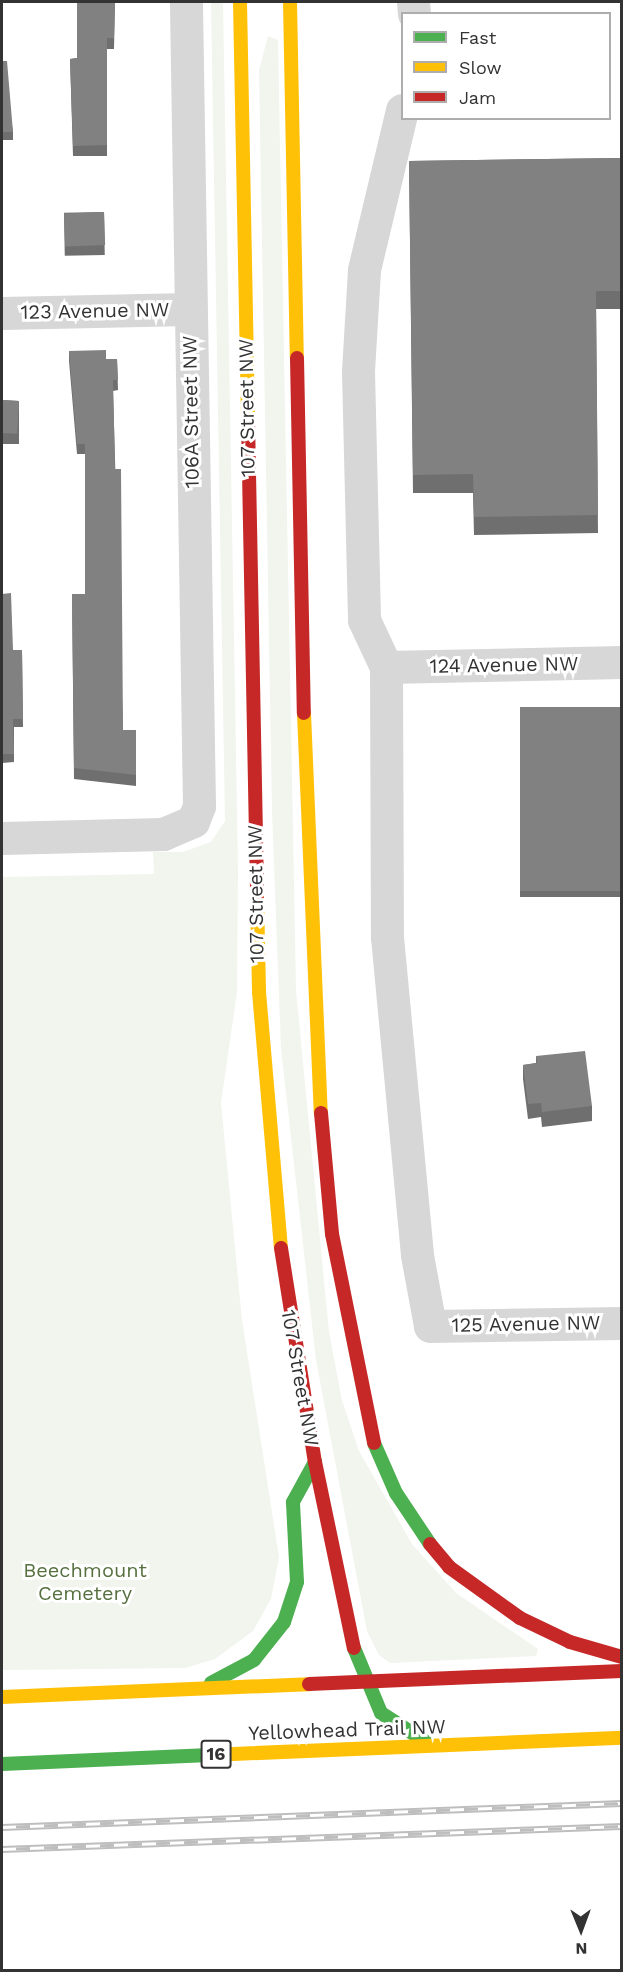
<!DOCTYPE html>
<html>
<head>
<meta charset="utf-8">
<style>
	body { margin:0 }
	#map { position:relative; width:623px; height:1972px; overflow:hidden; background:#fff; font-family:"Work Sans",sans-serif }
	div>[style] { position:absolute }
	.green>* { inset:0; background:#f1f5ed }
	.street>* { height:33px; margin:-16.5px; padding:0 16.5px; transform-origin:16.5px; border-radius:16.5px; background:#d7d7d7 }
	.fast>* { height:14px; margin:-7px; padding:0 7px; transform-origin:7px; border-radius:7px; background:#4caf50 }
	.slow>* { height:14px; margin:-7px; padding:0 7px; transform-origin:7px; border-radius:7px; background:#ffc107 }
	.jam>* { height:14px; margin:-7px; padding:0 7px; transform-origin:7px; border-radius:7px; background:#c62828 }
	.rail>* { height:7px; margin-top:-3.5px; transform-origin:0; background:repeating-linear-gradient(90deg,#fff 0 14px,#bebebe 0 28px); box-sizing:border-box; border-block:2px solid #bebebe }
	.wall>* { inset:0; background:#6f6f6f; transform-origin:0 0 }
	.building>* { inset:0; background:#818181; transform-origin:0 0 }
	span { translate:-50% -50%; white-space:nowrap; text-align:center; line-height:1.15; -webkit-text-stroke:6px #fff; paint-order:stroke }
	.shield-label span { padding:2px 4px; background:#fff; border:2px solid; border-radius:4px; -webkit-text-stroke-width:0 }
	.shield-label { font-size:18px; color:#333; font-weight:700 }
	.street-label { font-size:20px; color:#333 }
	.park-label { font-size:20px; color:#56703f }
	.frame { position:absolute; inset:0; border:3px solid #333; pointer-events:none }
	.legend { position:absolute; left:401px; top:12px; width:210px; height:108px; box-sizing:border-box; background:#fff; border:2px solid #adadad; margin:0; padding:8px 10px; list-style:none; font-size:18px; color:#333 }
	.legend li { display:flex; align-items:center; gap:12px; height:30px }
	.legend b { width:30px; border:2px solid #adadad }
	.north { position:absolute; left:551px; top:1900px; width:60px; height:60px; -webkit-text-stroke:4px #fff; paint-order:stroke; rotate:179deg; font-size:16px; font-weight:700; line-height:24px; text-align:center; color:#333 }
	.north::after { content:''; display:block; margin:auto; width:21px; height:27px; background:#333; clip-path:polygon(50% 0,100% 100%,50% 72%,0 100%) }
</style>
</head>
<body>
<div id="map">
	<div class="green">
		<div style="clip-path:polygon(211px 2px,223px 2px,238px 871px,237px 992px,221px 1103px,242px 1320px,279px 1557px,271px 1599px,253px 1631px,215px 1659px,185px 1668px,2px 1670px,2px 877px,154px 874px,153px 852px,183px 852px,211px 842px,225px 821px)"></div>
		<div style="clip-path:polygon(268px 36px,278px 40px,296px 990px,329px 1332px,342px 1401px,359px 1451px,412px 1544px,456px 1593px,538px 1649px,536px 1656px,390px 1663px,379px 1655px,367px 1631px,316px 1360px,281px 1048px,272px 811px,259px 70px)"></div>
	</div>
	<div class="street">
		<div style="left:413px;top:2px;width:12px;rotate:85deg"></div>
		<div style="left:402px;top:110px;width:164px;rotate:103.4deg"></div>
		<div style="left:364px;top:270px;width:102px;rotate:93.4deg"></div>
		<div style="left:358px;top:372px;width:248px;rotate:88.6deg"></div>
		<div style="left:364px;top:620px;width:52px;rotate:64.9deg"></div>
		<div style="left:386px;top:667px;width:270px;rotate:89.8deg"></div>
		<div style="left:387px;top:937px;width:319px;rotate:84.6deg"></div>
		<div style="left:417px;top:1255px;width:72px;rotate:79.6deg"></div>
		<div style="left:430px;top:1326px;width:192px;rotate:-0.9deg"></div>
		<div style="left:2px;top:313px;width:187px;rotate:-1.2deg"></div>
		<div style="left:386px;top:667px;width:236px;rotate:-1.2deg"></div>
		<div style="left:2px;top:838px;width:161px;rotate:-1.4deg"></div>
		<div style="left:163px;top:834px;width:33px;rotate:-23deg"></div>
		<div style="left:193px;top:821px;width:16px;rotate:-68deg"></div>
		<div style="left:199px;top:806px;width:804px;rotate:-90.93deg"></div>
	</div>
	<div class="fast">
		<div style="left:374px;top:1443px;width:55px;rotate:66.3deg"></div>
		<div style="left:396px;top:1493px;width:61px;rotate:56.3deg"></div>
		<div style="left:354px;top:1648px;width:70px;rotate:67.4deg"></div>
		<div style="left:381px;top:1713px;width:59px;rotate:32.6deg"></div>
		<div style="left:211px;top:1683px;width:49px;rotate:-28.1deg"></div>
		<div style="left:254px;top:1660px;width:48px;rotate:-51.7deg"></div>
		<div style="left:284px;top:1622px;width:42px;rotate:-72deg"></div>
		<div style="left:297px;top:1582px;width:80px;rotate:-92.9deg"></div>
		<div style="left:293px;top:1502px;width:46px;rotate:-61.2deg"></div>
		<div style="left:2px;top:1764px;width:231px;rotate:-2.5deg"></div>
	</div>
	<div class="slow">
		<div style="left:240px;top:2px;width:418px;rotate:88.9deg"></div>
		<div style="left:290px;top:2px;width:356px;rotate:88.9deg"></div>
		<div style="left:304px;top:713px;width:400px;rotate:87.6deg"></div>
		<div style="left:257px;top:895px;width:97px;rotate:88.8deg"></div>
		<div style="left:259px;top:992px;width:257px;rotate:85.1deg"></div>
		<div style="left:2px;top:1697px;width:307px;rotate:-2.4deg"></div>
		<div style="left:233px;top:1754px;width:389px;rotate:-2.4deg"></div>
	</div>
	<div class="jam">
		<div style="left:297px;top:358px;width:355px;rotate:88.9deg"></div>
		<div style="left:248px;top:420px;width:475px;rotate:88.9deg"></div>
		<div style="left:321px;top:1113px;width:121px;rotate:84.8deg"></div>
		<div style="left:332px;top:1234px;width:213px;rotate:78.6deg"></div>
		<div style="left:281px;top:1248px;width:217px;rotate:81deg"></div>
		<div style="left:315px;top:1462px;width:190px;rotate:78.2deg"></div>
		<div style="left:430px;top:1544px;width:30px;rotate:50deg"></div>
		<div style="left:449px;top:1567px;width:87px;rotate:35.7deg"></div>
		<div style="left:520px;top:1618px;width:55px;rotate:25.6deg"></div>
		<div style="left:570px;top:1642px;width:54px;rotate:16.1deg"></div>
		<div style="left:309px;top:1684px;width:313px;rotate:-2.4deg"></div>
	</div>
	<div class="rail">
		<div style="left:2px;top:1827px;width:620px;rotate:-2.22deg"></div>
		<div style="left:2px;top:1849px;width:620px;rotate:-2.12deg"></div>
	</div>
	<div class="wall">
		<div style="clip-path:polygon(115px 2px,114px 49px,107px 49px,107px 156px,73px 156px,70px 59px,77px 58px)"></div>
		<div style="clip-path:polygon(2px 61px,13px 132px,13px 140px,2px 140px)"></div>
		<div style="clip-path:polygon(621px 158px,621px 309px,596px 309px,598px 533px,474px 535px,473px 493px,413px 493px,409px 161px)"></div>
		<div style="left:104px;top:212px;width:43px;height:40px;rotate:89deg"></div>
		<div style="clip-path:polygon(69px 351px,106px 359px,117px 359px,118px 390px,113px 391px,123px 730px,136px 730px,136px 786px,74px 779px,72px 594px,85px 594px,85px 454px,77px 454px,69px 361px)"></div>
		<div style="clip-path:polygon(2px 368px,2px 400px,19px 401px,19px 444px,2px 444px)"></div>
		<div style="clip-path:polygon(2px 594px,13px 650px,22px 650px,23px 727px,14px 727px,14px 762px,2px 763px)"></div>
		<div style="left:621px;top:707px;width:190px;height:101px;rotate:90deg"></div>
		<div style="clip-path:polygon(536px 1056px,592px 1106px,592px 1121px,542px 1127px,541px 1117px,528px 1119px,523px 1079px,523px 1065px,536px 1063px)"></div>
	</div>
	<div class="building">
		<div style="clip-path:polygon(77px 2px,115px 2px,114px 38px,107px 38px,107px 145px,73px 146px,70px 59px,77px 58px)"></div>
		<div style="clip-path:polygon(2px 61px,7px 61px,13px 132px,2px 132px)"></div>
		<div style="clip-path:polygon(621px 158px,621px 291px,596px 291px,598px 515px,474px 517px,473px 474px,413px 475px,409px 161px)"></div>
		<div style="left:104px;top:212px;width:33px;height:40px;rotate:88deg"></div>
		<div style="clip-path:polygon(106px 350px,106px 359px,117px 359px,118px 380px,113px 380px,115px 469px,121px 469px,123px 730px,136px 730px,136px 775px,74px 768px,72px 594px,85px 594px,85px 444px,77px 444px,69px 351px)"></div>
		<div style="left:2px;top:400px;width:17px;height:33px;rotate:3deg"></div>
		<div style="clip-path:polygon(11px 593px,13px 650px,22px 650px,23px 719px,13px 719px,14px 754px,2px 754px,2px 594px)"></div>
		<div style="left:621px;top:707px;width:184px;height:101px;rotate:90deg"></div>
		<div style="clip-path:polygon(585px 1051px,592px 1106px,542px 1112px,541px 1103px,528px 1104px,523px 1065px,537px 1063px,536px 1056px)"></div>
	</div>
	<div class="shield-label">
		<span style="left:216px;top:1754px">16</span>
	</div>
	<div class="street-label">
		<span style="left:95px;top:311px;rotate:-1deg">123 Avenue NW</span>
		<span style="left:247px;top:408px;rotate:-91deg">107 Street NW</span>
		<span style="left:191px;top:412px;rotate:-91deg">106A Street NW</span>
		<span style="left:504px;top:665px;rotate:-1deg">124 Avenue NW</span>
		<span style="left:256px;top:894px;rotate:-91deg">107 Street NW</span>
		<span style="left:526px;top:1324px;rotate:-1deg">125 Avenue NW</span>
		<span style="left:300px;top:1378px;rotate:80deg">107 Street NW</span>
		<span style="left:347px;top:1730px;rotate:-2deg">Yellowhead Trail NW</span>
	</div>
	<div class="park-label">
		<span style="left:85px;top:1582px">Beechmount<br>Cemetery</span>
	</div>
	<div class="frame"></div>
	<ul class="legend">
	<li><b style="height:8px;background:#4caf50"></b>Fast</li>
	<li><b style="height:8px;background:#ffc107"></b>Slow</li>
	<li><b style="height:8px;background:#c62828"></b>Jam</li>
	</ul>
	<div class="north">N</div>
</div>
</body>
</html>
